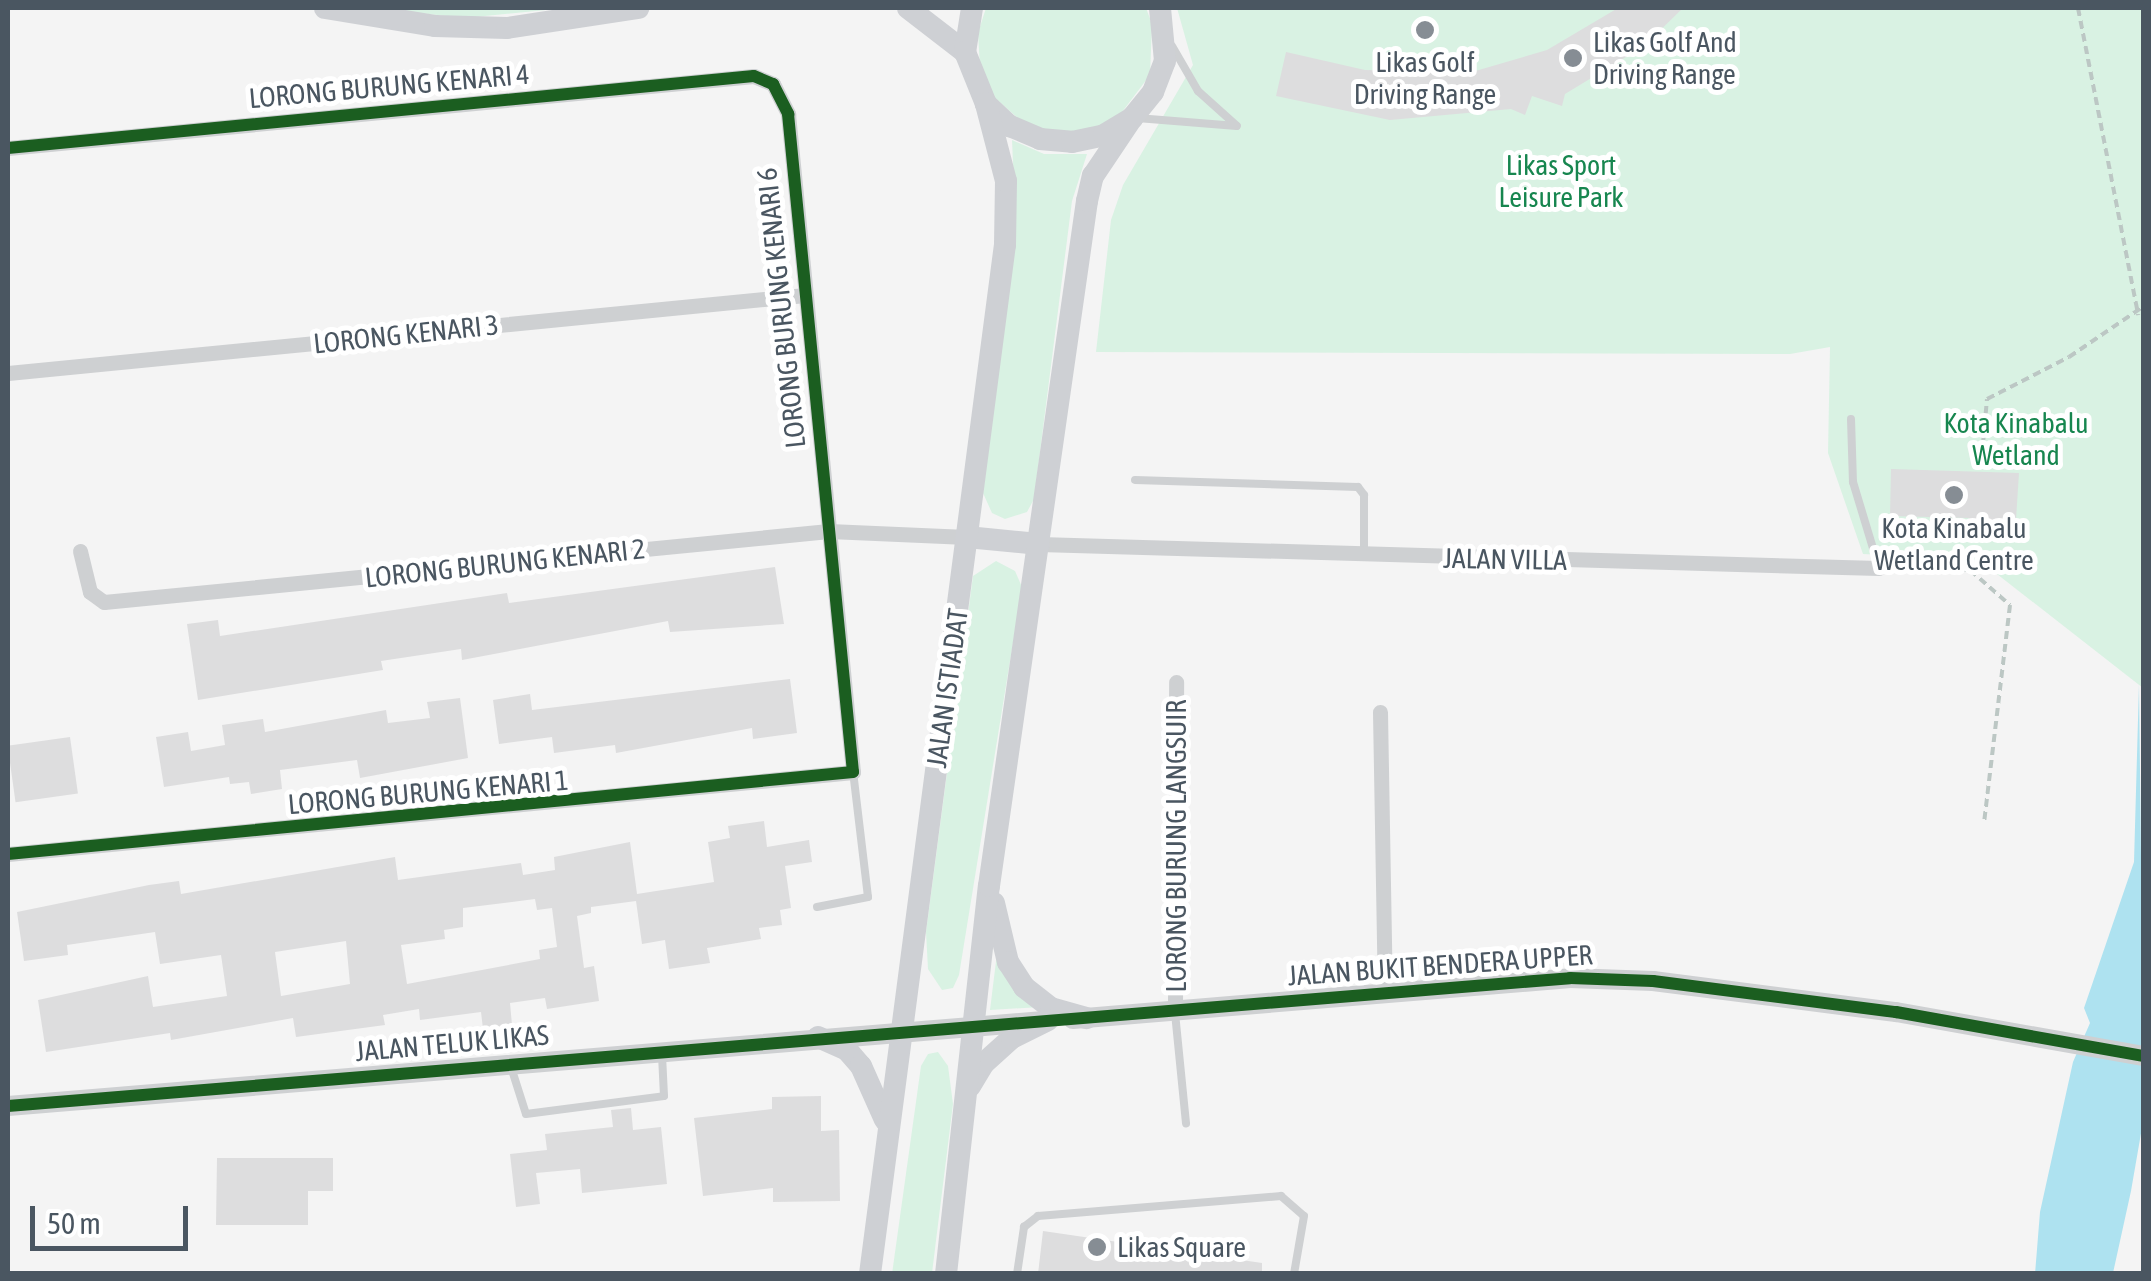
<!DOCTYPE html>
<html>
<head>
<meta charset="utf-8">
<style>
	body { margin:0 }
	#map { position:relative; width:2151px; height:1281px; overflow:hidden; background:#f4f4f4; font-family:"Asap Condensed",sans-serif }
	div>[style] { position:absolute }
	.green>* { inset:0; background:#d9f2e3 }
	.water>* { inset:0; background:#aee2f0 }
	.building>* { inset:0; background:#ddddde; transform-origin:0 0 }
	.path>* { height:4px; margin-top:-2px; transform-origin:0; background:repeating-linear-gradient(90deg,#bcc7c4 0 8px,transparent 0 13px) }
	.service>* { height:8px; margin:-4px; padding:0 4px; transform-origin:4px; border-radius:4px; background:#ced0d2 }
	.minor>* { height:15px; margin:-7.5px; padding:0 7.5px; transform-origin:7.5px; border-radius:7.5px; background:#ced0d2 }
	.tertiary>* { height:20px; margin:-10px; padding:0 10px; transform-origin:10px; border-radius:10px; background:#ced0d2 }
	.secondary>* { height:22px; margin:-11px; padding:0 11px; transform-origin:11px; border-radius:11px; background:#ced0d4 }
	.cycleway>* { height:12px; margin:-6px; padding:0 6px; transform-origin:6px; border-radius:6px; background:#1b5e20 }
	.dots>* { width:28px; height:28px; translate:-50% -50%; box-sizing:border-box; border:5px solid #fff; border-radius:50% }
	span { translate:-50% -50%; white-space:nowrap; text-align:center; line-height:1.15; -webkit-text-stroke:10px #fff; paint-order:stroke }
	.poi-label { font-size:28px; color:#4a5661 }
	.left { translate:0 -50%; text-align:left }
	.street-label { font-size:28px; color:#4a5661 }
	.park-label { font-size:28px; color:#17864f }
	.frame { position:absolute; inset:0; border:10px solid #4a5661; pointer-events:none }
	.scale { position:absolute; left:30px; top:1206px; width:158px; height:45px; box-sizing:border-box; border:5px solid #4a5661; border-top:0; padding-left:12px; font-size:30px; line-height:35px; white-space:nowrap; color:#4a5661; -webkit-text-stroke:8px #fff; paint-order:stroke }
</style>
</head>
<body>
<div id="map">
	<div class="green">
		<div style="clip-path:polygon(373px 8px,479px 10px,566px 8px,465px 18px)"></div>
		<div style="clip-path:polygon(986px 8px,1146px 8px,1152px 24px,1150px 75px,1119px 116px,1088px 131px,1054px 133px,1021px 121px,995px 98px,980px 67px,978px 33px)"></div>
		<div style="clip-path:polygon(1177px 8px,2143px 8px,2143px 688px,1979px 560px,1863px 554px,1828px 453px,1830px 347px,1790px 354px,1096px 352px,1111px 220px,1123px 185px,1193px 65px)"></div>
		<div style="clip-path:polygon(1012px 140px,1044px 154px,1087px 154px,1072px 201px,1034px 499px,1027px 512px,1005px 519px,992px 513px,983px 493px,1016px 233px)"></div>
		<div style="clip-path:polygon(996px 561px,1015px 571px,1022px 587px,959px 975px,953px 988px,942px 990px,928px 969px,926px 932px,973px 576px)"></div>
		<div style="clip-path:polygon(998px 945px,1041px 1007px,990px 1010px)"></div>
		<div style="clip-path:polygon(938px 1052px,948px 1066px,953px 1104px,932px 1273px,892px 1274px,921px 1066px,928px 1054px)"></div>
	</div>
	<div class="water">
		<div style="clip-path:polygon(2139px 684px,2144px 1116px,2131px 1191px,2113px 1273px,2035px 1274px,2040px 1212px,2073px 1062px,2090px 1023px,2084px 1008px,2134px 862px)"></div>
	</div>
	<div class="building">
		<div style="clip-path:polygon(1618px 8px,1683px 8px,1644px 46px,1565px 94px,1562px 106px,1532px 96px,1525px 115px,1511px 109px,1390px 120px,1276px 96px,1286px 52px,1365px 70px,1472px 72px,1547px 50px)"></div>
		<div style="clip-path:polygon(1891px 469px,2019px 473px,2015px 535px,1969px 535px,1969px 518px,1890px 516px)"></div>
		<div style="clip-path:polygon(775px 567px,784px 624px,670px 632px,668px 621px,462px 660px,461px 649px,381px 661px,383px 670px,198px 700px,187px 624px,218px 620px,220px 636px,507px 593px,509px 603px)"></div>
		<div style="clip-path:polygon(790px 679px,797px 733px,753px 739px,752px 728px,616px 753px,615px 745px,554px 753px,552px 737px,499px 744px,493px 700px,530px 694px,532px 710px)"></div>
		<div style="clip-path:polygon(460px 698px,468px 758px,360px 778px,357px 760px,280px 770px,282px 789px,251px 794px,249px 782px,230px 784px,229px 777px,164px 787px,156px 737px,188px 732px,191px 751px,225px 745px,222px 725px,263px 719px,265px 732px,386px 710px,388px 723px,430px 718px,427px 702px)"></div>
		<div style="left:70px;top:737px;width:57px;height:63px;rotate:82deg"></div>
		<div style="clip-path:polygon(evenodd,764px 821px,767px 847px,809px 840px,812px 862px,785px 866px,791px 908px,780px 910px,782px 925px,759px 928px,761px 939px,707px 948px,710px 963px,669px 969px,665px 940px,642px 944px,636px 901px,591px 907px,591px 913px,577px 916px,584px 968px,594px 966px,599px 1001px,547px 1009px,545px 998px,510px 1003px,512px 1025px,483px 1029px,481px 1012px,420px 1020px,419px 1009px,383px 1015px,385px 1025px,296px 1037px,293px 1018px,171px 1040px,170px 1033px,46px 1052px,38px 1000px,148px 976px,153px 1007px,227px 996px,221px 955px,160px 964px,155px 932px,67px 945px,68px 955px,24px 961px,17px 912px,149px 885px,179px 881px,181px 894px,395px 857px,398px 880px,521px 863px,523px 875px,555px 870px,554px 857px,630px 842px,637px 894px,714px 882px,708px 842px,730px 838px,728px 826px,764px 821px,535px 899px,537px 910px,552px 908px,557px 947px,539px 950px,540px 959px,407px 984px,401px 945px,445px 939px,444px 930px,463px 927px,463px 908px,535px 899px,764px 821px,346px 941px,350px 984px,281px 996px,275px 952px,346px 941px)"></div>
		<div style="clip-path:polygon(821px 1096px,821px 1131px,839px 1130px,840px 1201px,773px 1202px,773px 1188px,703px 1196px,694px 1118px,772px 1109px,772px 1097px)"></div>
		<div style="clip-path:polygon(631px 1108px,633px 1130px,661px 1127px,667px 1184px,582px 1193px,580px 1169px,536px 1173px,540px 1204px,516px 1207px,510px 1154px,547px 1150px,545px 1134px,613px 1127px,611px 1110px)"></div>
		<div style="clip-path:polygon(217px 1158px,333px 1158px,333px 1191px,308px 1191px,308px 1225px,216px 1225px)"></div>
		<div style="clip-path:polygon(1043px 1231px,1262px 1263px,1262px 1274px,1038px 1274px)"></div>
	</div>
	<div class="path">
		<div style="left:2078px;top:8px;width:313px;rotate:78.9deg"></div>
		<div style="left:1981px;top:466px;width:67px;rotate:-84.9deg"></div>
		<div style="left:1987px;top:399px;width:92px;rotate:-27.1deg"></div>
		<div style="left:2069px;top:357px;width:91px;rotate:-34.2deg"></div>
		<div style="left:1896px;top:568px;width:74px;rotate:1.5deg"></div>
		<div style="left:1970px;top:570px;width:53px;rotate:41.2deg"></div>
		<div style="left:2010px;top:605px;width:219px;rotate:96.8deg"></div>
	</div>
	<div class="service">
		<div style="left:1172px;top:46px;width:52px;rotate:60deg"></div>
		<div style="left:1198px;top:91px;width:52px;rotate:41.9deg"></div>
		<div style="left:1137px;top:118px;width:100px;rotate:4.6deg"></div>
		<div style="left:1851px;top:419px;width:63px;rotate:88.2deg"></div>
		<div style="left:1853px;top:482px;width:90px;rotate:73.2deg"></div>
		<div style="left:1135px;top:480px;width:223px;rotate:1.8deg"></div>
		<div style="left:1358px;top:487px;width:10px;rotate:53deg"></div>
		<div style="left:1364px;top:495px;width:60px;rotate:90deg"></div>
		<div style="left:817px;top:907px;width:52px;rotate:-11.1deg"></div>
		<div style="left:868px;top:897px;width:126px;rotate:-96.8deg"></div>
		<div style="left:1175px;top:1013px;width:111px;rotate:84.3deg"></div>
		<div style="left:511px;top:1067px;width:49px;rotate:72.3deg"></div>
		<div style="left:526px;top:1114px;width:139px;rotate:-7.4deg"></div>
		<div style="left:664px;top:1096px;width:41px;rotate:-92.8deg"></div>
		<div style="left:1017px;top:1274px;width:48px;rotate:-81.5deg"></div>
		<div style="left:1024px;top:1227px;width:18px;rotate:-38deg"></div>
		<div style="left:1038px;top:1216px;width:244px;rotate:-4.7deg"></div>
		<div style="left:1281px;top:1196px;width:30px;rotate:41deg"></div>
		<div style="left:1304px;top:1216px;width:59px;rotate:99.8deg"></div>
	</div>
	<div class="minor">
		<div style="left:8px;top:148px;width:749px;rotate:-5.51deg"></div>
		<div style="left:754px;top:76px;width:21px;rotate:23deg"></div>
		<div style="left:773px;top:84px;width:34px;rotate:63deg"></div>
		<div style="left:788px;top:114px;width:661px;rotate:84.36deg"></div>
		<div style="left:853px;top:772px;width:849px;rotate:174.46deg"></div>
		<div style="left:8px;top:373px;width:801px;rotate:-5.59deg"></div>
		<div style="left:1039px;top:544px;width:840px;rotate:1.64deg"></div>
		<div style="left:80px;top:551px;width:42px;rotate:76.3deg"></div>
		<div style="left:90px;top:592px;width:17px;rotate:36deg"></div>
		<div style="left:104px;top:602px;width:728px;rotate:-5.59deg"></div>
		<div style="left:829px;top:531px;width:138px;rotate:2.5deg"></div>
		<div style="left:1380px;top:712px;width:279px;rotate:89deg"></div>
		<div style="left:1175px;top:1010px;width:328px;rotate:-89.8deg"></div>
	</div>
	<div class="tertiary">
		<div style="left:1073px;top:1019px;width:499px;rotate:-4.7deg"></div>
		<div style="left:1570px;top:978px;width:83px;rotate:2.1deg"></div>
		<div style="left:1653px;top:981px;width:245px;rotate:7.3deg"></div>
		<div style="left:1896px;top:1012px;width:252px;rotate:10.1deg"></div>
		<div style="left:8px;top:1106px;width:1039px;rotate:-4.69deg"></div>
	</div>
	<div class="secondary">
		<div style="left:325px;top:8px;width:111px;rotate:9.3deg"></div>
		<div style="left:435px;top:26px;width:72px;rotate:1.6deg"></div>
		<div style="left:507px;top:28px;width:133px;rotate:-8.7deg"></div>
		<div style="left:908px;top:8px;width:72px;rotate:37.7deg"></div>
		<div style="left:972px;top:8px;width:45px;rotate:99deg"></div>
		<div style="left:965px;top:52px;width:56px;rotate:68deg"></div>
		<div style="left:986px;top:104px;width:33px;rotate:43deg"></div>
		<div style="left:1010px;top:126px;width:33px;rotate:23deg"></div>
		<div style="left:1040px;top:139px;width:32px;rotate:5deg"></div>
		<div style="left:1072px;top:142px;width:33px;rotate:-12deg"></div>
		<div style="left:1104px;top:135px;width:33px;rotate:-31deg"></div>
		<div style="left:1132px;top:118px;width:33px;rotate:-51deg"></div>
		<div style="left:1153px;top:92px;width:33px;rotate:-69deg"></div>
		<div style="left:1165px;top:61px;width:53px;rotate:-95.4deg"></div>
		<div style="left:967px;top:537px;width:72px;rotate:5.6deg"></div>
		<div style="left:994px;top:903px;width:61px;rotate:76.7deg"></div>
		<div style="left:1008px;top:962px;width:30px;rotate:57deg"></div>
		<div style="left:1024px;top:987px;width:34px;rotate:38deg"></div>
		<div style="left:1051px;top:1008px;width:37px;rotate:16deg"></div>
		<div style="left:818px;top:1037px;width:32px;rotate:24deg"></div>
		<div style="left:847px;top:1050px;width:21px;rotate:49deg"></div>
		<div style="left:861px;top:1066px;width:59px;rotate:66deg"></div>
		<div style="left:970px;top:1086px;width:26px;rotate:-59deg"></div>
		<div style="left:983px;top:1064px;width:39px;rotate:-42deg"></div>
		<div style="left:1012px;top:1038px;width:40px;rotate:-26.6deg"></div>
		<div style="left:870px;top:1274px;width:1038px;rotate:-82.53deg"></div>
		<div style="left:1005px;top:245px;width:64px;rotate:-89.1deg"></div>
		<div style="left:1006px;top:181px;width:80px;rotate:-104.6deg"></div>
		<div style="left:946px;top:1274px;width:390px;rotate:-83.7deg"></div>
		<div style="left:989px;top:886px;width:692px;rotate:-81.86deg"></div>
		<div style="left:1087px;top:201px;width:26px;rotate:-77deg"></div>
		<div style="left:1093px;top:176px;width:70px;rotate:-56.1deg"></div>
	</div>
	<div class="cycleway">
		<div style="left:8px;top:148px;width:749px;rotate:-5.51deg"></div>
		<div style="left:754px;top:76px;width:21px;rotate:23deg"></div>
		<div style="left:773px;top:84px;width:34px;rotate:63deg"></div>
		<div style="left:788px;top:114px;width:661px;rotate:84.36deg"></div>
		<div style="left:853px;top:772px;width:849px;rotate:174.46deg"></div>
		<div style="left:8px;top:1106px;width:1567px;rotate:-4.68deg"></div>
		<div style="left:1570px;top:978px;width:83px;rotate:2.1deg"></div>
		<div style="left:1653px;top:981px;width:245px;rotate:7.3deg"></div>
		<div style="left:1896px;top:1012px;width:252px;rotate:10.1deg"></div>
	</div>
	<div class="dots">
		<div style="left:1425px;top:30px;background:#868d94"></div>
		<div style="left:1573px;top:58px;background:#868d94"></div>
		<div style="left:1954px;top:495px;background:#868d94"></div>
		<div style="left:1097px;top:1247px;background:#868d94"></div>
	</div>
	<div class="poi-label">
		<span class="left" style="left:1593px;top:58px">Likas Golf And<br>Driving Range</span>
		<span style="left:1425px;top:78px">Likas Golf<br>Driving Range</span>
		<span style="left:1954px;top:544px">Kota Kinabalu<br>Wetland Centre</span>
		<span class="left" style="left:1117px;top:1247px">Likas Square</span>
	</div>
	<div class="street-label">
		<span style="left:389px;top:86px;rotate:-5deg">LORONG BURUNG KENARI 4</span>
		<span style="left:781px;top:308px;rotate:-96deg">LORONG BURUNG KENARI 6</span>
		<span style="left:406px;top:334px;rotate:-6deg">LORONG KENARI 3</span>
		<span style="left:1505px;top:559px;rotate:1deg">JALAN VILLA</span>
		<span style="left:505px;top:563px;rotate:-6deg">LORONG BURUNG KENARI 2</span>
		<span style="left:947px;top:688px;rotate:-82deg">JALAN ISTIADAT</span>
		<span style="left:428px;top:792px;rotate:-5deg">LORONG BURUNG KENARI 1</span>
		<span style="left:1176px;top:846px;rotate:-90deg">LORONG BURUNG LANGSUIR</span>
		<span style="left:1440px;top:965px;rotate:-4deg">JALAN BUKIT BENDERA UPPER</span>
		<span style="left:452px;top:1043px;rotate:-5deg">JALAN TELUK LIKAS</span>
	</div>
	<div class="park-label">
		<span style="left:1561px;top:181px">Likas Sport<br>Leisure Park</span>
		<span style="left:2016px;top:439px">Kota Kinabalu<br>Wetland</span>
	</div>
	<div class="frame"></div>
	<div class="scale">50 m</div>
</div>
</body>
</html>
